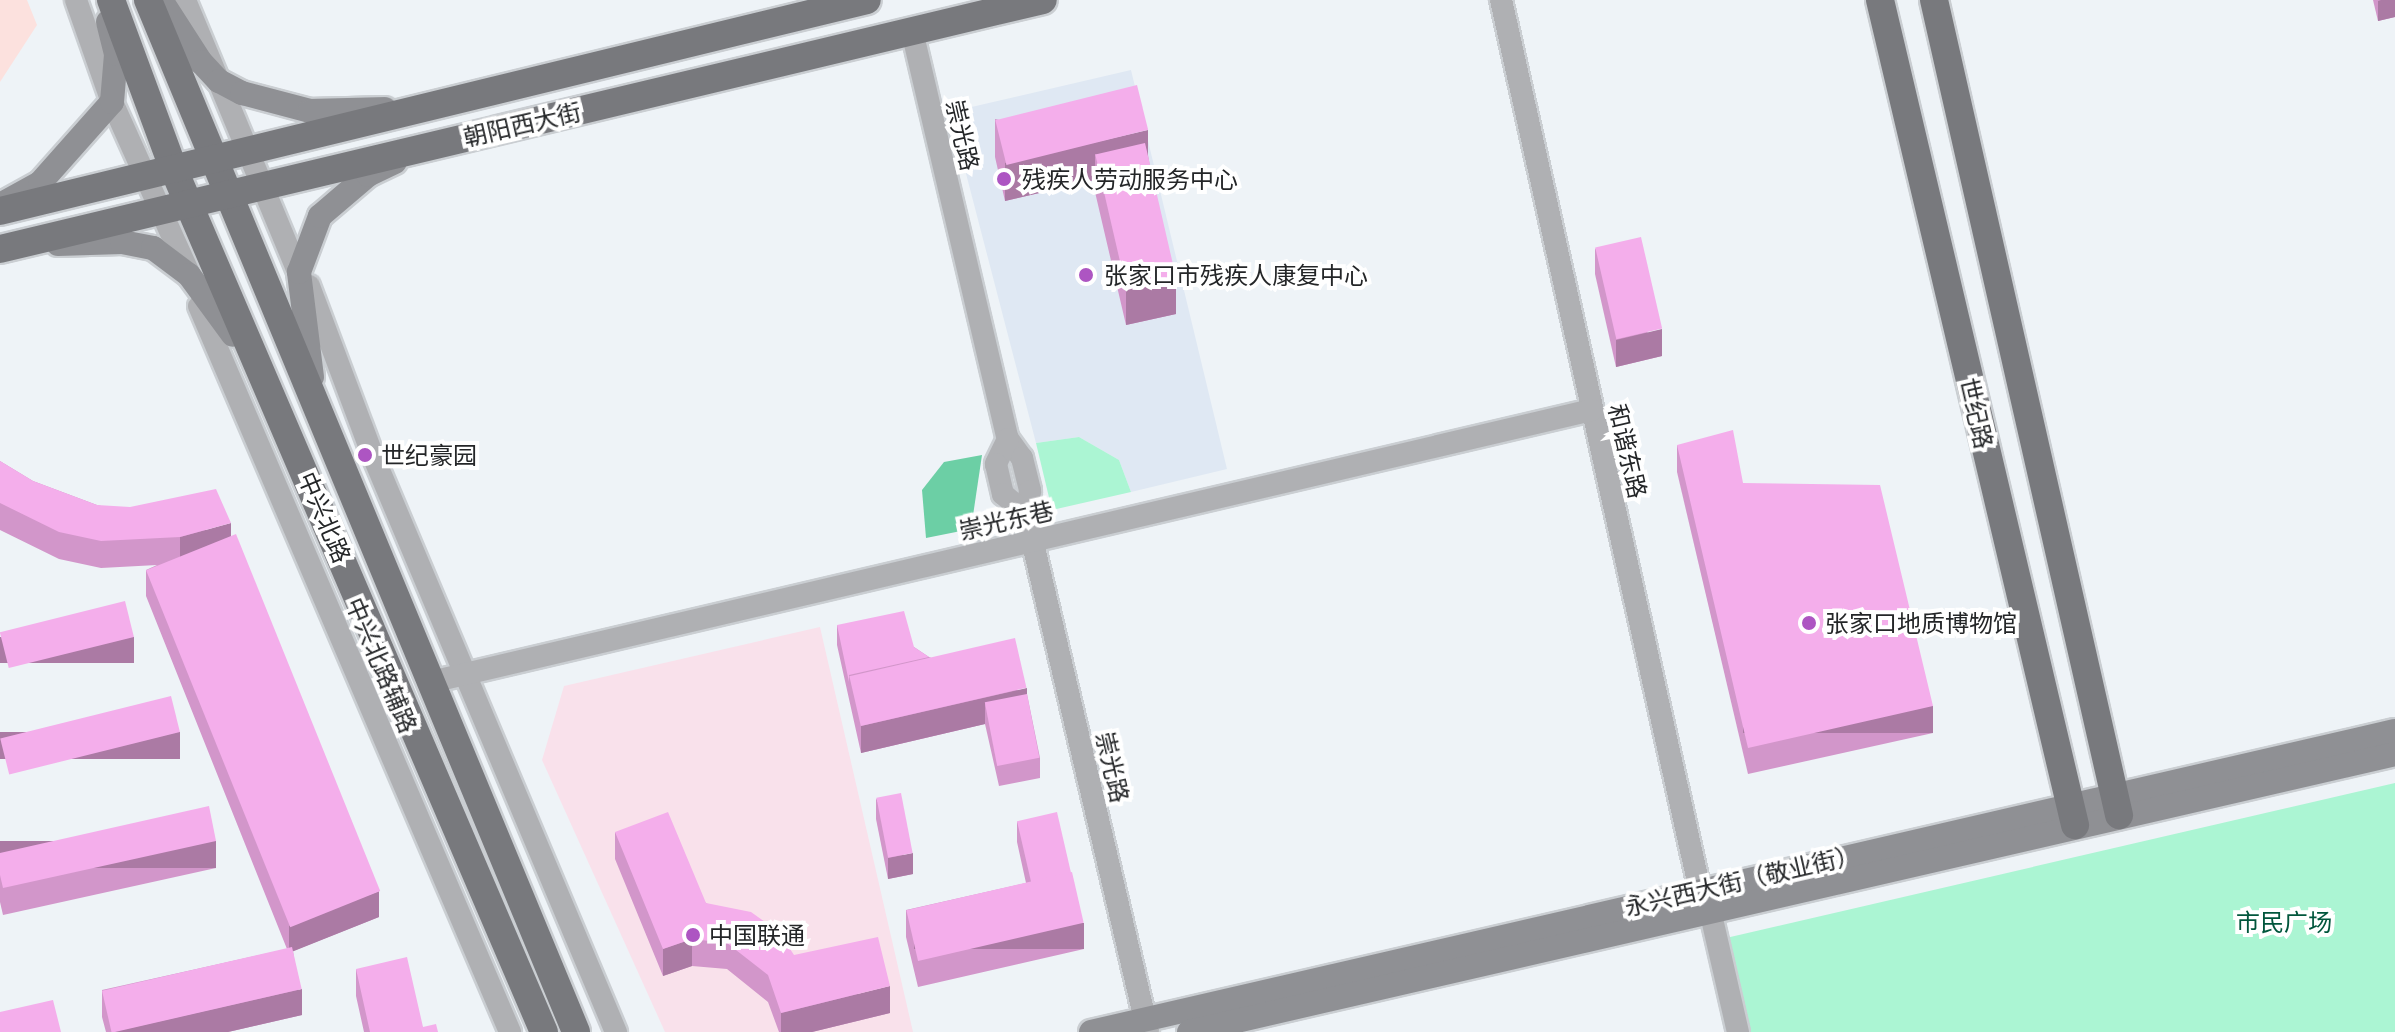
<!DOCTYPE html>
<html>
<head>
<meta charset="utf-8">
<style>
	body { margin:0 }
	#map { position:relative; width:2395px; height:1032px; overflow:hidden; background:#eef3f7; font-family:Barlow,"Noto Sans SC",sans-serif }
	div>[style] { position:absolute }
	.commercial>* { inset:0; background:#f9e1eb }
	.built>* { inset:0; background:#dfe8f3 }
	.education>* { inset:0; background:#fce1de }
	.green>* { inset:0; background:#abf5d3 }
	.forest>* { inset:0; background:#6ccfa5 }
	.roads { filter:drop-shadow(2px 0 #caced2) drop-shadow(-2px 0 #caced2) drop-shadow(0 2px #caced2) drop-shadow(0 -2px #caced2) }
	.tertiary>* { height:22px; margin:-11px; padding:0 11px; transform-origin:11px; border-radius:11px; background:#afb0b3 }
	.secondary>* { height:24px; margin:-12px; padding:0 12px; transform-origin:12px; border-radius:12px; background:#8f9094 }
	.primary>* { height:28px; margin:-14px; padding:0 14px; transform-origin:14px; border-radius:14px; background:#78797d }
	.wall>* { inset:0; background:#d296ca }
	.shaded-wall>* { inset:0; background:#ab7aa4; transform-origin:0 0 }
	.building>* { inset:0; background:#f4aeeb; transform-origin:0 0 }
	.dots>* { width:22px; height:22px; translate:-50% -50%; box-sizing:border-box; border:4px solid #fff; border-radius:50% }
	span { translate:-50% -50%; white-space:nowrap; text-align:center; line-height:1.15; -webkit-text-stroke:8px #fff; paint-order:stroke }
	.street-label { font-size:24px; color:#242628 }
	.poi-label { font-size:24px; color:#242628 }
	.left { translate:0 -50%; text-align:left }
	.park-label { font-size:24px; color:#01563c }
</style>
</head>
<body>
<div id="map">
	<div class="commercial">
		<div style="clip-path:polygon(820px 627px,913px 1032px,665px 1032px,542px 760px,564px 686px)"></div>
	</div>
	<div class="built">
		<div style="clip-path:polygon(1131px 70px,1227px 469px,1131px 492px,1119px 460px,1079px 437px,1036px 443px,950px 112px)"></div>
	</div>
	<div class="education">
		<div style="clip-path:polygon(0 0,27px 0,37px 25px,0 82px)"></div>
	</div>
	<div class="green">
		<div style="clip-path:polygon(1079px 437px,1119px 460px,1131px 492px,1052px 510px,1036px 443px)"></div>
		<div style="clip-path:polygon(2395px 783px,2395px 1032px,1749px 1032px,1726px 938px)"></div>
	</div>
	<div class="forest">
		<div style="clip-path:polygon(982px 455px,971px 529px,926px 538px,922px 490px,944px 462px)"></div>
	</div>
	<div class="roads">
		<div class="tertiary">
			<div style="left:76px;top:0;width:108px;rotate:70.6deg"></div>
			<div style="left:112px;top:102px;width:195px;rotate:65.8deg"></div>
			<div style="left:185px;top:0;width:307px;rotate:67.4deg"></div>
			<div style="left:1501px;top:0;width:930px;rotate:77.4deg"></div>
			<div style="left:912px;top:31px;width:419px;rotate:76.8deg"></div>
			<div style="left:1008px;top:439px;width:24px;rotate:54deg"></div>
			<div style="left:1022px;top:458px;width:34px;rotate:76deg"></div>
			<div style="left:1030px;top:491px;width:23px;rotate:100deg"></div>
			<div style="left:1026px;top:514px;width:532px;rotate:76.75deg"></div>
			<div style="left:309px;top:286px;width:176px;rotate:69.4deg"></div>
			<div style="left:371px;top:451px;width:631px;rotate:67.14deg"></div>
			<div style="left:199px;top:306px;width:790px;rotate:66.81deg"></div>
			<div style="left:1008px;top:439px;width:28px;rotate:116deg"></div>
			<div style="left:996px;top:464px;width:31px;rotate:77deg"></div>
			<div style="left:1003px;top:494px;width:30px;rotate:41deg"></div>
			<div style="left:431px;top:682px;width:1192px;rotate:-13.19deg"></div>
			<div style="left:1707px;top:897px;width:139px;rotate:77.1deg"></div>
		</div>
		<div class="secondary">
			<div style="left:161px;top:0;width:74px;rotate:57.2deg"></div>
			<div style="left:201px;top:62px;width:26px;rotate:47deg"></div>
			<div style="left:219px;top:81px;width:26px;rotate:28deg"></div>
			<div style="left:242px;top:93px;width:70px;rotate:14.8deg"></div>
			<div style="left:310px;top:111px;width:75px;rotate:-1.5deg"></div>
			<div style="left:0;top:205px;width:46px;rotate:-28.8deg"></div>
			<div style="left:40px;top:183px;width:108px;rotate:-48.4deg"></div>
			<div style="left:112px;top:102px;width:48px;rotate:-85.2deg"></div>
			<div style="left:116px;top:54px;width:33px;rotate:-104deg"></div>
			<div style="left:58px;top:244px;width:64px;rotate:-1.8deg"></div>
			<div style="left:122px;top:242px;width:32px;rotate:11deg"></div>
			<div style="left:153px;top:248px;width:45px;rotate:36.9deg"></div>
			<div style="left:189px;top:275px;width:74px;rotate:53.7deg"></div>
			<div style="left:312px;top:377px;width:106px;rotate:-97.1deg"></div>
			<div style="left:299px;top:272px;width:60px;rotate:-69.4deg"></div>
			<div style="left:320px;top:216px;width:63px;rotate:-40.5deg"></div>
			<div style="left:368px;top:175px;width:30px;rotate:-26deg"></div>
			<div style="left:1091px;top:1032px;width:1338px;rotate:-13deg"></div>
			<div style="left:1189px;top:1032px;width:1238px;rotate:-12.98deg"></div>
		</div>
		<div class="primary">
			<div style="left:111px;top:0;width:181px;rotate:69.7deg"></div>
			<div style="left:174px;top:170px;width:938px;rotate:66.77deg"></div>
			<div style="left:148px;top:0;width:1117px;rotate:67.47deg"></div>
			<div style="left:1880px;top:0;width:848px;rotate:76.7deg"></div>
			<div style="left:1934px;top:0;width:836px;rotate:77.21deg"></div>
			<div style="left:0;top:211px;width:892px;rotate:-13.68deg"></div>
			<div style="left:0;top:249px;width:1072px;rotate:-13.43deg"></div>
		</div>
	</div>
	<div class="wall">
		<div style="clip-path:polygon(2373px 0,2395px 0,2395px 17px,2378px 21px)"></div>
		<div style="clip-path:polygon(995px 119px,1148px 155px,1176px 314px,1126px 325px,1095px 192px,1095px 180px,1005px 201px,995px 157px)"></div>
		<div style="clip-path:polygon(1595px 248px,1662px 356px,1616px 367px,1595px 274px)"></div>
		<div style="clip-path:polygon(1677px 445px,1743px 483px,1933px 733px,1748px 774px,1677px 472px)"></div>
		<div style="clip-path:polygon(0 461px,33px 481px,97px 505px,231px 536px,379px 917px,293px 951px,302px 1015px,228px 1032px,106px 1032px,102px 1017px,102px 990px,287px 949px,146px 596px,146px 570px,157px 565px,101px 568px,59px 559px,0 530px)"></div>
		<div style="clip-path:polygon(837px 625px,914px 647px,929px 657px,1027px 694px,1040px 758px,1040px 778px,999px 786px,985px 724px,861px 753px,837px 645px)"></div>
		<div style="clip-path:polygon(876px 798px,913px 874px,888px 879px,876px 819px)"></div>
		<div style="clip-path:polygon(1017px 821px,1084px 949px,918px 987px,906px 937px,906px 910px,1026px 883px,1017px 842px)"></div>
		<div style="clip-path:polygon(615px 832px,706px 903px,890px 1013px,812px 1032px,779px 1032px,768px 1002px,727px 969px,692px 966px,663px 976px,615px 859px)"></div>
		<div style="clip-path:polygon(0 853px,216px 868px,3px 915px,0 902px)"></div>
		<div style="clip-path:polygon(356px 969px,423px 1027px,438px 1032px,364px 1032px,356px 996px)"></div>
	</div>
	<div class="shaded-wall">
		<div style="clip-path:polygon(2381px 0,2395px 0,2395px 17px,2378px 21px,2378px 1px)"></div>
		<div style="clip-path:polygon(1148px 130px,1148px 168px,1095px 154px,1095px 180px,1005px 201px,1005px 163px)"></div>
		<div style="clip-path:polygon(1176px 275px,1176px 314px,1126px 325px,1126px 287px)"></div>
		<div style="clip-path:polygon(1662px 329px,1662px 356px,1616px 367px,1616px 340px)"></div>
		<div style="clip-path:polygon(231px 523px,231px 550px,180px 564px,180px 537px)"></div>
		<div style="left:134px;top:637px;width:26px;height:138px;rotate:90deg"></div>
		<div style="clip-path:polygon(1027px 688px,1027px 715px,985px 704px,985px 724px,861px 753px,861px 726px)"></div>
		<div style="left:1933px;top:706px;width:27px;height:190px;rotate:90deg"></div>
		<div style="left:180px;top:732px;width:27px;height:185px;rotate:90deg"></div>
		<div style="left:216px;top:841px;width:27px;height:218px;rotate:90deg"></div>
		<div style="clip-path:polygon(913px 853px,913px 874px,888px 879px,888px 858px)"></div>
		<div style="clip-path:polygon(379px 891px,379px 917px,289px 953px,289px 926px)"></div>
		<div style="left:1084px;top:923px;width:26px;height:170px;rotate:90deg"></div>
		<div style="clip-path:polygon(692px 939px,692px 966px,663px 976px,663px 949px)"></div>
		<div style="clip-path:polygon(890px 986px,890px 1013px,812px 1032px,781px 1032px,781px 1013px)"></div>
		<div style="clip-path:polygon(302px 989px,302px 1015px,228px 1032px,112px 1032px)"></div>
	</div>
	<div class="building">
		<div style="left:1137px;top:85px;width:46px;height:146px;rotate:76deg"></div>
		<div style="left:1145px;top:143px;width:136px;height:51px;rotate:77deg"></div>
		<div style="left:1641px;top:237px;width:94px;height:47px;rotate:77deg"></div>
		<div style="clip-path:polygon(1733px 430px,1743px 483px,1880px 485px,1933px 706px,1748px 748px,1677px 445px)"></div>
		<div style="clip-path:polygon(0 461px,33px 481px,97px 505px,130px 507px,216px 489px,231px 523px,180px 537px,101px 541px,59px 532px,0 503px)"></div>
		<div style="left:236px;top:534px;width:385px;height:97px;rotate:68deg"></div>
		<div style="left:125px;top:601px;width:37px;height:129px;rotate:76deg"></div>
		<div style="clip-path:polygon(904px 611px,914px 647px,929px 657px,849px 675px,849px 682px,837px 625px)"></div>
		<div style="left:1015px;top:638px;width:51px;height:170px;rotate:77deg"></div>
		<div style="left:1027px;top:694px;width:65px;height:43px;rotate:79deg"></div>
		<div style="left:171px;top:696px;width:37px;height:176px;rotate:76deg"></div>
		<div style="left:901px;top:793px;width:61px;height:25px;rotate:79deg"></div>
		<div style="clip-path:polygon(209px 806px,216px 841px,3px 888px,0 875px,0 853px)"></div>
		<div style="clip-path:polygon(668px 812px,706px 903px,751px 912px,779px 932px,794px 955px,878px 937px,890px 986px,781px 1013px,768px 975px,727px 943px,692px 939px,663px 949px,615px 832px)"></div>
		<div style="left:1057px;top:812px;width:63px;height:41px;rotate:77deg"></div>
		<div style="left:1072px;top:872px;width:52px;height:170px;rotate:77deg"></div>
		<div style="left:292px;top:947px;width:43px;height:195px;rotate:77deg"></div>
		<div style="clip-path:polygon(407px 957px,423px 1027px,436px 1024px,438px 1032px,370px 1032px,356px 969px)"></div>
		<div style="clip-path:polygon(53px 1000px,61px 1032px,0 1032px,0 1012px)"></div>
	</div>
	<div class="dots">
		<div style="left:1004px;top:179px;background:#ad55c2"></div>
		<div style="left:1086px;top:275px;background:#ad55c2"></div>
		<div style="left:365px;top:455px;background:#ad55c2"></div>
		<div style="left:1809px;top:623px;background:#ad55c2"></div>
		<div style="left:693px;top:935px;background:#ad55c2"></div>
	</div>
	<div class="street-label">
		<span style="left:522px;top:124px;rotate:-13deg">朝阳西大街</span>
		<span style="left:963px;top:135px;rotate:77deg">崇光路</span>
		<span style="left:1977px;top:413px;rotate:77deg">世纪路</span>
		<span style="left:1628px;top:451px;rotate:77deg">和谐东路</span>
		<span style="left:325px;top:517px;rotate:67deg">中兴北路</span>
		<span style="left:1006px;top:520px;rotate:-13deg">崇光东巷</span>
		<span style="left:382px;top:665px;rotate:67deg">中兴北路辅路</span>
		<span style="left:1113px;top:767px;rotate:77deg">崇光路</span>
		<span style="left:1742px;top:880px;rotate:-13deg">永兴西大街（敬业街）</span>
	</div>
	<div class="poi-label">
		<span class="left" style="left:1022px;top:179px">残疾人劳动服务中心</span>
		<span class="left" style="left:1104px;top:275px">张家口市残疾人康复中心</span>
		<span class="left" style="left:381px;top:455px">世纪豪园</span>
		<span class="left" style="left:1825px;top:623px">张家口地质博物馆</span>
		<span class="left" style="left:709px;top:935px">中国联通</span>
	</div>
	<div class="park-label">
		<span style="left:2284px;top:922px">市民广场</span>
	</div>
</div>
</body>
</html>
